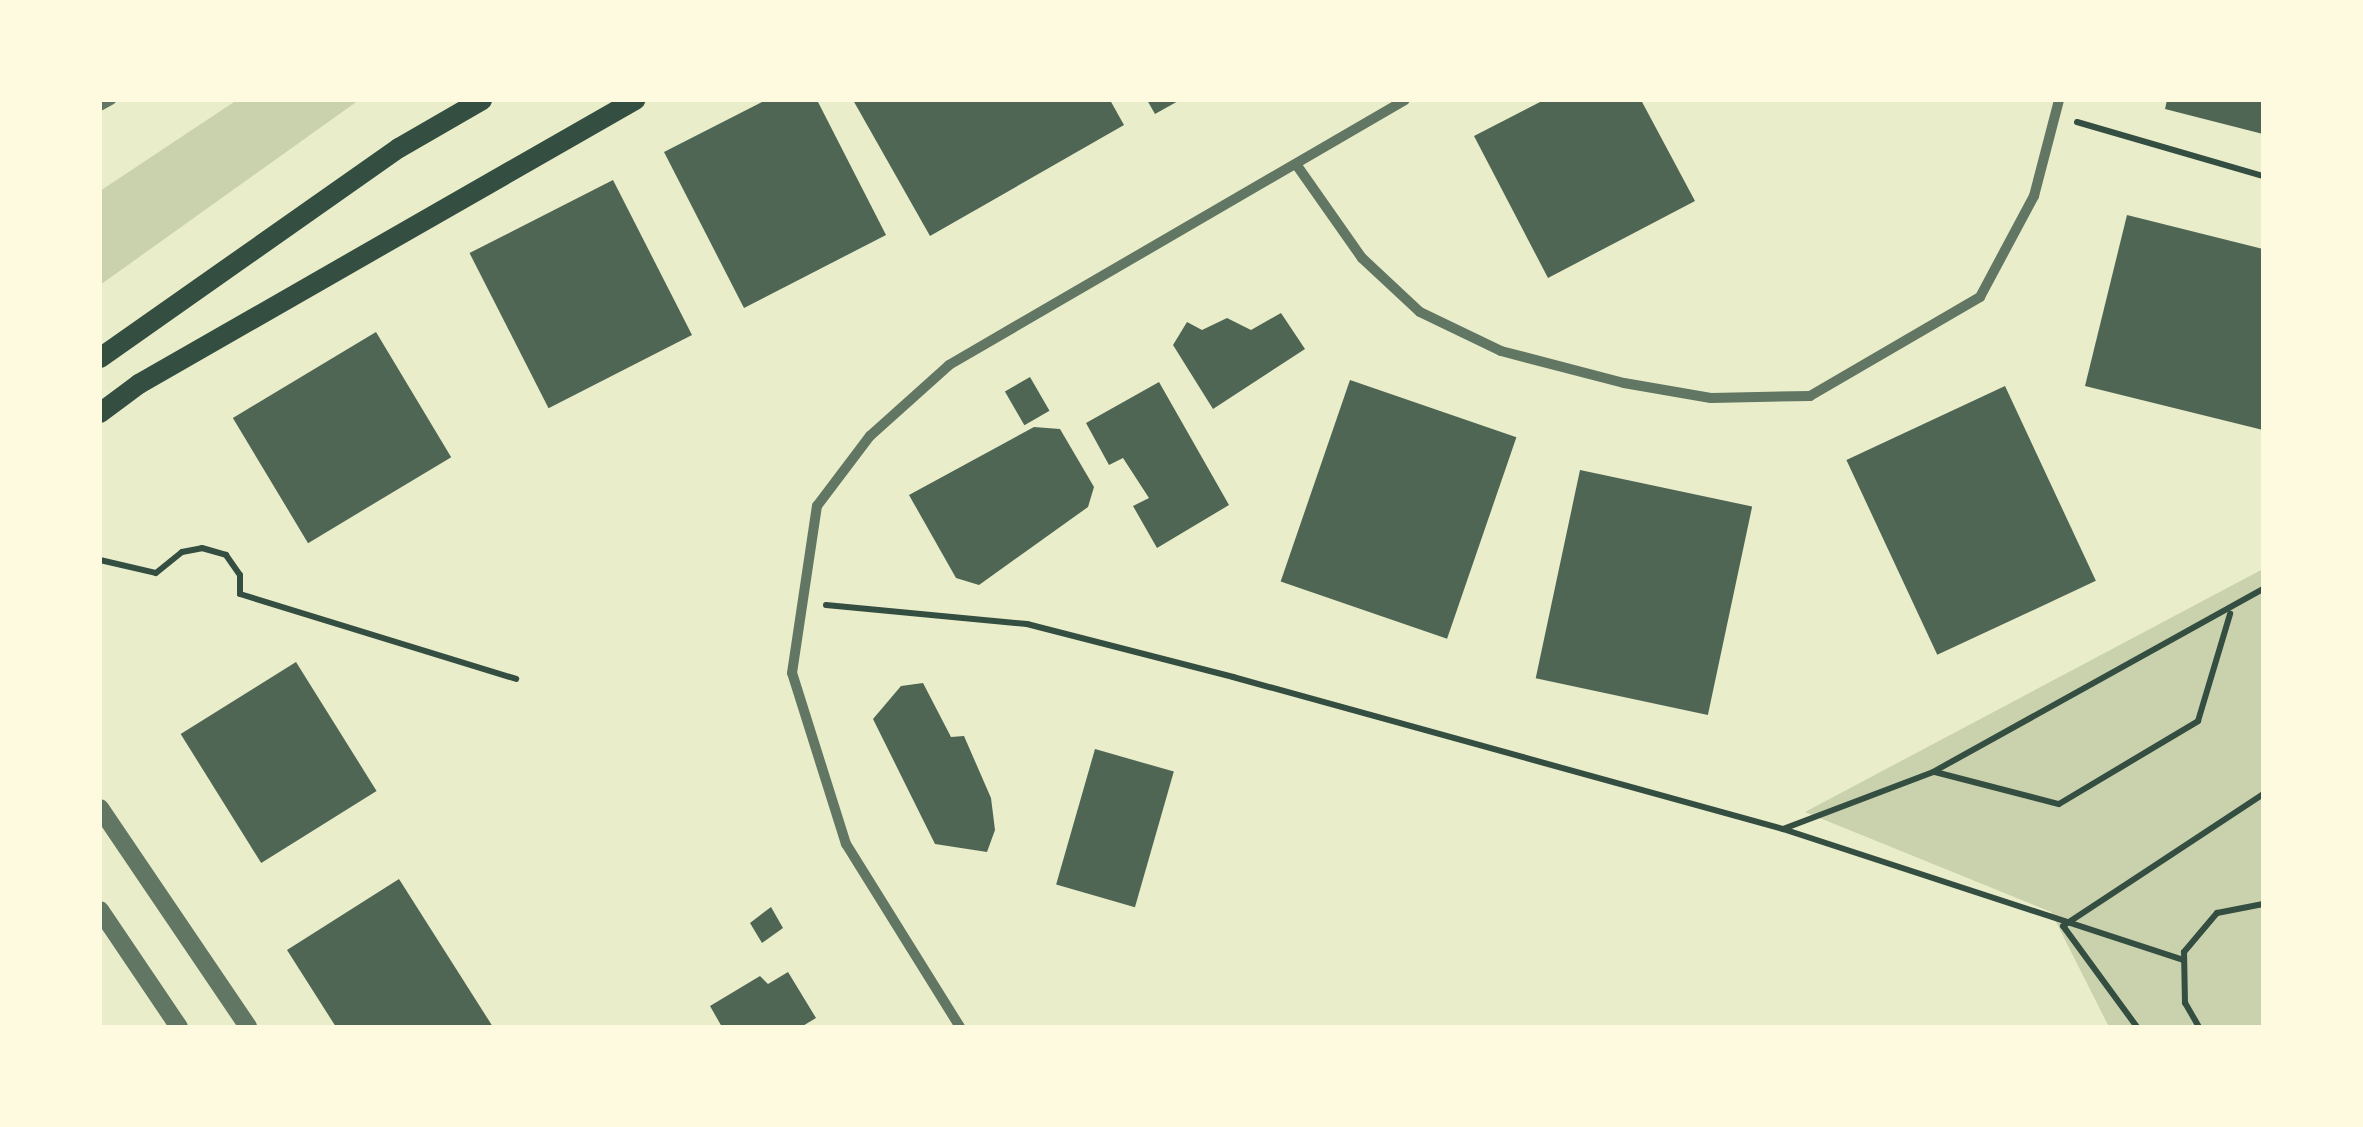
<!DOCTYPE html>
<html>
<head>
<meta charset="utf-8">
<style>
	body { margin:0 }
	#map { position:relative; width:2363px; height:1127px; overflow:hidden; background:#e9edc9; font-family:Arial,sans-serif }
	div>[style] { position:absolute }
	.green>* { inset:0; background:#cad2ad }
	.building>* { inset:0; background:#4f6655; transform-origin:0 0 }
	.path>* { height:6px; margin:-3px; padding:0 3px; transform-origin:3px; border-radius:3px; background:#344e41 }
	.minor>* { height:10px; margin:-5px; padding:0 5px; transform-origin:5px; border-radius:5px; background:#617663 }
	.tertiary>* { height:18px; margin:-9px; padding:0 9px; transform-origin:9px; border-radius:9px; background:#617663 }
	.secondary>* { height:20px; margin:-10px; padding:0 10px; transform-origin:10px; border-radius:10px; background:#344e41 }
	span { translate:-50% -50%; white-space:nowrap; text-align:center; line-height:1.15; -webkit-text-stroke:9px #fefae0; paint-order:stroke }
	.frame { position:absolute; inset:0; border:102px solid #fefae0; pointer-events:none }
</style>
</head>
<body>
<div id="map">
	<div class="green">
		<div style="clip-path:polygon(237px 100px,359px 100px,100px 285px,100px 191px)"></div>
		<div style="clip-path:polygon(2263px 569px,2263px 1027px,2109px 1027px,2051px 912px,1805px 812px)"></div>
	</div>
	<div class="building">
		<div style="clip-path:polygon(766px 100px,817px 100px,886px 235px,744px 308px,664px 152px)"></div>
		<div style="clip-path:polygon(853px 100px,1110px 100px,1124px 125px,930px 236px)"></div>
		<div style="clip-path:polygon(1147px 100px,1180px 100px,1155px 114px)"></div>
		<div style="clip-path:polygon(1544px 100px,1641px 100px,1695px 201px,1548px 278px,1474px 136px)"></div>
		<div style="clip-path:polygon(2167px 100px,2263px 100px,2263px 134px,2165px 109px)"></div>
		<div style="left:613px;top:180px;width:174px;height:161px;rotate:63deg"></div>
		<div style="clip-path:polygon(2127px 215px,2263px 249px,2263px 430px,2085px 386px)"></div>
		<div style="clip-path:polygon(1281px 313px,1305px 349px,1213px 409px,1173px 345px,1187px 322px,1202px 330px,1227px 318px,1251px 330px)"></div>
		<div style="left:376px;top:332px;width:146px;height:167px;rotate:59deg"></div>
		<div style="left:1030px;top:377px;width:39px;height:29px;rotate:60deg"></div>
		<div style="left:1350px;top:380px;width:176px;height:213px;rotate:19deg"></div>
		<div style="clip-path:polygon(1159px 382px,1229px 505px,1157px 548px,1133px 506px,1149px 498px,1123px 458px,1109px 465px,1086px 423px)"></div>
		<div style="left:2005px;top:386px;width:215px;height:175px;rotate:65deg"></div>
		<div style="clip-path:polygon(1034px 427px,1060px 429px,1094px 487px,1088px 507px,979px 585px,956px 578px,909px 495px)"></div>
		<div style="left:1580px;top:470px;width:176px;height:213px;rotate:12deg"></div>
		<div style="left:296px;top:662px;width:152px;height:136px;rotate:58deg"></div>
		<div style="clip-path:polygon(923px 683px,951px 737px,964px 736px,991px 798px,995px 830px,987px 852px,935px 844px,873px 719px,901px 686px)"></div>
		<div style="left:1095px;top:749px;width:82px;height:141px;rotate:16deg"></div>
		<div style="clip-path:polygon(399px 879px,493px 1027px,336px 1027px,287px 950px)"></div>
		<div style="clip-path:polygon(771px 907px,783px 928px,762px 943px,750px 923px)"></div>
		<div style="clip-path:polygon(788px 972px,816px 1018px,801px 1027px,722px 1027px,710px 1006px,760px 976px,768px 984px)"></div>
	</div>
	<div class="path">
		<div style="left:2077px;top:122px;width:194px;rotate:16.2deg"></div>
		<div style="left:100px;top:560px;width:57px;rotate:13.1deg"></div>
		<div style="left:156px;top:573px;width:33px;rotate:-39deg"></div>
		<div style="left:182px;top:552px;width:20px;rotate:-11deg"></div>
		<div style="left:202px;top:548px;width:25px;rotate:16deg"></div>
		<div style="left:226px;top:555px;width:24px;rotate:55deg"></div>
		<div style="left:240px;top:575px;width:19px;rotate:90deg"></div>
		<div style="left:240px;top:594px;width:289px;rotate:17.1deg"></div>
		<div style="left:826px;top:605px;width:202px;rotate:5.4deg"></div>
		<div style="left:1027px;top:624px;width:213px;rotate:14.4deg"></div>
		<div style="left:1233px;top:677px;width:571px;rotate:15.45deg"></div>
		<div style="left:1783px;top:829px;width:421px;rotate:18.1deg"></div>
		<div style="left:1935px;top:772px;width:128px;rotate:14.5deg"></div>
		<div style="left:2059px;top:804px;width:162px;rotate:-30.8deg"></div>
		<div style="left:2198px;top:721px;width:112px;rotate:-73.3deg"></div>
		<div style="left:1783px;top:829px;width:160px;rotate:-20.8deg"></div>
		<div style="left:1933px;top:772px;width:377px;rotate:-29deg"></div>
		<div style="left:2137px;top:1027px;width:125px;rotate:-126.2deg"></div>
		<div style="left:2063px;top:926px;width:240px;rotate:-33.4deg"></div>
		<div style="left:2199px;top:1027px;width:28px;rotate:-120deg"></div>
		<div style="left:2185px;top:1003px;width:51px;rotate:-91.1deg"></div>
		<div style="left:2184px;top:952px;width:51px;rotate:-49.8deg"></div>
		<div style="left:2217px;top:913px;width:47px;rotate:-11.1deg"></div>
	</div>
	<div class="minor">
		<div style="left:100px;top:106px;width:13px;rotate:-29deg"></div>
		<div style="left:1298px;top:167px;width:111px;rotate:54.9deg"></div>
		<div style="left:1362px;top:258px;width:79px;rotate:43deg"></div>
		<div style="left:1420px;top:312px;width:90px;rotate:25.7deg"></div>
		<div style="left:1501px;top:351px;width:127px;rotate:14.6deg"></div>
		<div style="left:1624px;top:383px;width:88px;rotate:9.8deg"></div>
		<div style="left:1711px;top:398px;width:99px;rotate:-1.2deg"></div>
		<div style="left:1810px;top:396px;width:197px;rotate:-30.2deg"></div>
		<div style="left:1980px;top:297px;width:115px;rotate:-61.9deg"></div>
		<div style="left:2034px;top:196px;width:99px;rotate:-75.4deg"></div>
		<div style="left:960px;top:1027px;width:216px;rotate:-121.9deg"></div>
		<div style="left:846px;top:844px;width:179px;rotate:-107.5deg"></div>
		<div style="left:792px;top:673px;width:169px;rotate:-81.5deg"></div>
		<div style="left:817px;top:506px;width:88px;rotate:-52.9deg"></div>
		<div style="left:870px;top:436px;width:106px;rotate:-41.9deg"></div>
		<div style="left:949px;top:365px;width:527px;rotate:-30.16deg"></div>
	</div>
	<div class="tertiary">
		<div style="left:100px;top:808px;width:264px;rotate:55.9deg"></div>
		<div style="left:100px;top:910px;width:141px;rotate:56deg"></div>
	</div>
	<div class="secondary">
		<div style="left:100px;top:358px;width:365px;rotate:-35.1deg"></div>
		<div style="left:399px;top:148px;width:96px;rotate:-30deg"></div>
		<div style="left:100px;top:413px;width:49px;rotate:-36.6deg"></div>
		<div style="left:139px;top:384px;width:572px;rotate:-29.79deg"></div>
	</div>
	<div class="frame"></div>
</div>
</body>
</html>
